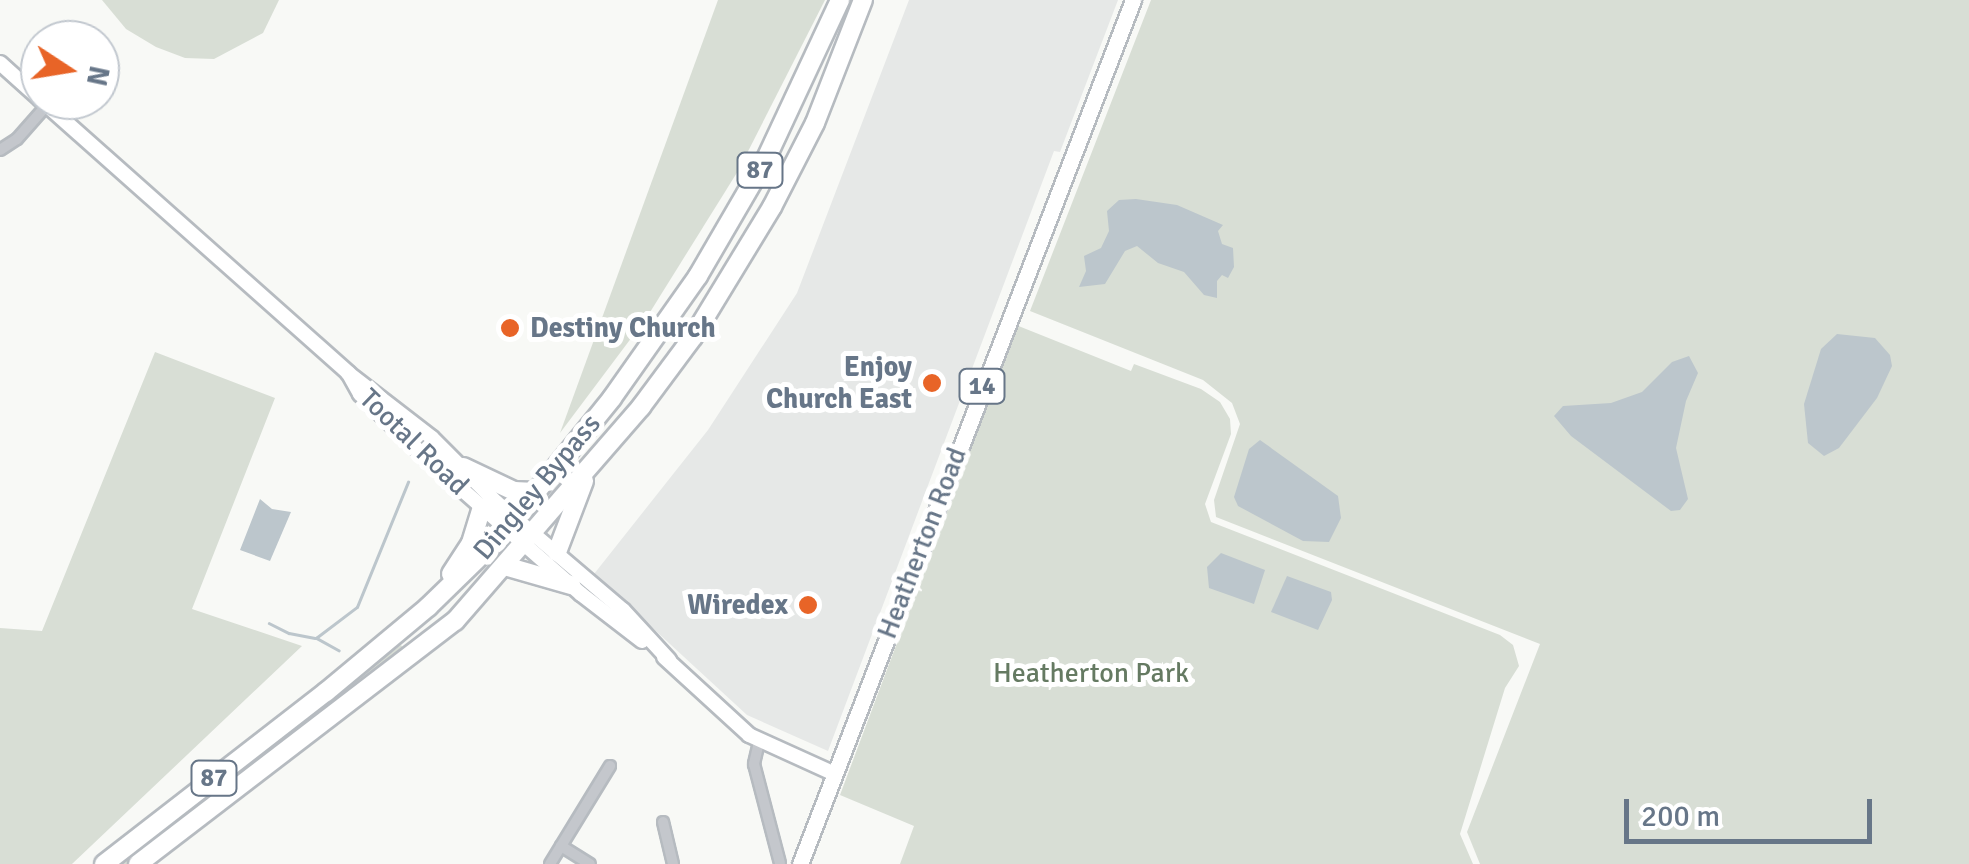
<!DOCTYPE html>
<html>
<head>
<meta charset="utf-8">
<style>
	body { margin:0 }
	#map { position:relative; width:1969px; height:864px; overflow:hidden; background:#f8f9f6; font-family:Signika,sans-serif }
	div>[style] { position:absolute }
	.built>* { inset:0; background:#e6e8e7 }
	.green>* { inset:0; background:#d8ded5 }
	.water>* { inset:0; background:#bcc6cc }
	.stream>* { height:2.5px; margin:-1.25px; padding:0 1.25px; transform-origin:1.25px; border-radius:1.25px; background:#bcc6cc }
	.roads { filter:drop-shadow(2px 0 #b6bbc0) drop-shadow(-2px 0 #b6bbc0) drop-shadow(0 2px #b6bbc0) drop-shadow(0 -2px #b6bbc0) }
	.street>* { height:10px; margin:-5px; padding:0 5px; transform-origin:5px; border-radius:5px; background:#c4c7cc }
	.secondary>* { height:14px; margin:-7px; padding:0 7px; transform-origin:7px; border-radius:7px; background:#fff }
	.primary>* { height:15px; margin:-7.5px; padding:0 7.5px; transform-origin:7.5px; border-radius:7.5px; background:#fff }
	.highway>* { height:18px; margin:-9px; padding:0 9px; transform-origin:9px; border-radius:9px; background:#fff }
	.dots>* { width:28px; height:28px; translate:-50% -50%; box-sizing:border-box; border:5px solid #fff; border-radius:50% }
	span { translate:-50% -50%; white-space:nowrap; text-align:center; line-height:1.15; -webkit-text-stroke:10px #fff; paint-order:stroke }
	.shield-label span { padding:2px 8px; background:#fff; border:2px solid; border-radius:8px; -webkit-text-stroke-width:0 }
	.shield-label { font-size:25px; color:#677688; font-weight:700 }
	.poi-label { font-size:28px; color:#677688; font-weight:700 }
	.left { translate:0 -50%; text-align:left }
	.right { translate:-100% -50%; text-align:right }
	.street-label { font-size:28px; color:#677688 }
	.park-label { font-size:28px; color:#657a62 }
	.north { position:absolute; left:20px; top:20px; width:100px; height:100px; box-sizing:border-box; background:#fff; border:2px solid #c2c8cf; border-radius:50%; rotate:102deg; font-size:28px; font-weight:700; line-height:40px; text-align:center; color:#677688 }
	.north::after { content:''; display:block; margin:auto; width:35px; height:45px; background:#e86427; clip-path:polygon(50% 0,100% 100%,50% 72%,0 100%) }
	.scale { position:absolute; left:1624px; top:799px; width:248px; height:45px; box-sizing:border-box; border:5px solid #677688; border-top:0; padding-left:12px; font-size:30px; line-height:35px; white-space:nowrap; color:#677688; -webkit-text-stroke:8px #fff; paint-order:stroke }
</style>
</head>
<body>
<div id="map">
	<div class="built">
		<div style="clip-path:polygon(909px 0,1118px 0,1060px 152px,1054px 151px,828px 751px,747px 715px,594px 574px,708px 430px,797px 293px)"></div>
	</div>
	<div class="green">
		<div style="clip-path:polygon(102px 0,279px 0,263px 33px,214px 59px,185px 58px,156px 47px,126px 29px)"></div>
		<div style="clip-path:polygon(718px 0,825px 0,738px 171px,647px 317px,560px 433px)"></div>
		<div style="clip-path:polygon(1151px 0,1969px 0,1969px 864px,1480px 864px,1467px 832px,1540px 644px,1216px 517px,1214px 500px,1240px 424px,1232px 403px,1203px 380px,1030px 311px)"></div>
		<div style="clip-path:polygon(1016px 325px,1131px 371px,1134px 364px,1201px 389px,1220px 402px,1230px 419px,1231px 434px,1205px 504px,1211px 522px,1500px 635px,1513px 645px,1519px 666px,1505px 688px,1460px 834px,1473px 864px,900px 864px,914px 826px,840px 795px)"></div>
		<div style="clip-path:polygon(155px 352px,275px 398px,192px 609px,302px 646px,72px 864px,0 864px,0 628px,42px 631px)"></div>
		<div style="clip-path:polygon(401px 645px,404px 650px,128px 864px,115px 864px)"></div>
	</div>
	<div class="water">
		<div style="clip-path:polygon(1136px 199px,1177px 205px,1223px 225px,1218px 231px,1222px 244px,1233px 248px,1234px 267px,1228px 278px,1222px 275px,1217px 281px,1217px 298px,1204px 295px,1184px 272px,1158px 263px,1137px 246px,1125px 251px,1105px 284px,1079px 287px,1086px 271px,1084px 256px,1101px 248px,1109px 231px,1107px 211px,1119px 200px)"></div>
		<div style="clip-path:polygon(1837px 334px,1875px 338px,1890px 355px,1892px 366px,1877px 398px,1839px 448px,1824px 456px,1808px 443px,1804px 404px,1821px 349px)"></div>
		<div style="clip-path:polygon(1689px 356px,1698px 373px,1686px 401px,1676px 448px,1688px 499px,1680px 510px,1671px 511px,1571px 436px,1554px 416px,1563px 406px,1611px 403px,1642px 392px,1672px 362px)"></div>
		<div style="clip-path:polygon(1260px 440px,1338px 496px,1341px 518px,1329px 542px,1303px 541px,1238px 506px,1234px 497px,1249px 449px)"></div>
		<div style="clip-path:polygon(260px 499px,272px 509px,291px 512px,270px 561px,240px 550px)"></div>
		<div style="clip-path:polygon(1221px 553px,1265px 570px,1254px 604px,1209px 588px,1207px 567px)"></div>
		<div style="clip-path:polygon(1287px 576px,1331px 592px,1332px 600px,1318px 630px,1271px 612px)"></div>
	</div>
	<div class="stream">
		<div style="left:269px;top:623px;width:22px;rotate:27deg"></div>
		<div style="left:289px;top:633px;width:26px;rotate:11deg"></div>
		<div style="left:339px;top:651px;width:26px;rotate:-151deg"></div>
		<div style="left:316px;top:638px;width:51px;rotate:-37.1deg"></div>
		<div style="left:357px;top:607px;width:135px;rotate:-67.8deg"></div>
	</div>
	<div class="roads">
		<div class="street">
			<div style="left:0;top:150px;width:20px;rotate:-33deg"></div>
			<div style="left:17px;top:139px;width:45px;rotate:-48.6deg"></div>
			<div style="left:759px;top:742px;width:23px;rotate:103deg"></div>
			<div style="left:754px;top:764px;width:102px;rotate:75.3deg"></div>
			<div style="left:663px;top:822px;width:43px;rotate:76.6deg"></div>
			<div style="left:561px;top:846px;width:34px;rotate:32deg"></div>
			<div style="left:550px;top:864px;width:115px;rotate:-58.5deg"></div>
		</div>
		<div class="secondary">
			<div style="left:0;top:63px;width:54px;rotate:42deg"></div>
			<div style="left:41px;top:100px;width:411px;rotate:41.6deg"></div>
			<div style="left:348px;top:373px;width:106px;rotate:37.7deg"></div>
			<div style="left:432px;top:438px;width:91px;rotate:45deg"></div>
			<div style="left:496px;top:502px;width:167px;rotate:40.4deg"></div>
			<div style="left:623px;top:610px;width:68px;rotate:47.4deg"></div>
			<div style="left:349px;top:374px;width:23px;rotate:61deg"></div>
			<div style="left:360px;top:394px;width:91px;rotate:44.1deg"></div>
			<div style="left:425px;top:457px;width:208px;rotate:41.3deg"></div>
			<div style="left:581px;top:594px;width:77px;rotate:37.6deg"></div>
			<div style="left:664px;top:657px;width:115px;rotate:42.5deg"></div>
			<div style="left:749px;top:735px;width:94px;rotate:24.4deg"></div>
		</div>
		<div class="primary">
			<div style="left:800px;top:864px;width:926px;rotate:-68.92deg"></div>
		</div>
		<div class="highway">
			<div style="left:463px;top:467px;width:56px;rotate:25.2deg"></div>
			<div style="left:514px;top:491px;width:21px;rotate:3deg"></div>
			<div style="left:557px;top:552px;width:76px;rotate:-69.2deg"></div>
			<div style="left:505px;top:566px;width:69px;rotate:16.1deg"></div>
			<div style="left:451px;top:574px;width:37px;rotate:-57deg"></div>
			<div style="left:471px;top:543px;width:37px;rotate:-73deg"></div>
			<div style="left:104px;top:864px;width:281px;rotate:-37.8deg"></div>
			<div style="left:326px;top:692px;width:133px;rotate:-39.8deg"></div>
			<div style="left:428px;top:607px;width:98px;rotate:-44.2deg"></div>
			<div style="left:498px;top:539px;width:181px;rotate:-51deg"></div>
			<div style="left:612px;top:398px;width:149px;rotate:-54.8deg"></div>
			<div style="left:698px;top:276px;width:133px;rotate:-59.8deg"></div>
			<div style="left:765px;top:161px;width:178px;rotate:-65deg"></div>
			<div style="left:138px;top:864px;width:399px;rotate:-37.5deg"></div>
			<div style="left:455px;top:621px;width:284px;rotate:-49deg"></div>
			<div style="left:641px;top:407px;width:87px;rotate:-53.4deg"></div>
			<div style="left:693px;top:337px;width:152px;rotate:-58.7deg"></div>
			<div style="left:772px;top:207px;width:94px;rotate:-62.9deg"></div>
			<div style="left:815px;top:123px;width:132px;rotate:-68.7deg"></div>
		</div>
	</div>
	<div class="dots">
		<div style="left:510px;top:328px;background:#e86427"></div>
		<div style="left:932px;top:383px;background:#e86427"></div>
		<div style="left:808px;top:605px;background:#e86427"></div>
	</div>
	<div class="shield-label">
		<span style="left:760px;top:170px">87</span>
		<span style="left:982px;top:386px">14</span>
		<span style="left:214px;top:778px">87</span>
	</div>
	<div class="poi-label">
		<span class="left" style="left:530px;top:328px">Destiny Church</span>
		<span class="right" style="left:912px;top:383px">Enjoy<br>Church East</span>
		<span class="right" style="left:788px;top:605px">Wiredex</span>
	</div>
	<div class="street-label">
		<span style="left:414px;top:442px;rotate:44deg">Tootal Road</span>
		<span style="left:537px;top:487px;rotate:-50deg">Dingley Bypass</span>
		<span style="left:922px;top:543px;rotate:-69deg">Heatherton Road</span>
	</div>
	<div class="park-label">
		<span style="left:1091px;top:673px">Heatherton Park</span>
	</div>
	<div class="north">N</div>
	<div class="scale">200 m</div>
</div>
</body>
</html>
